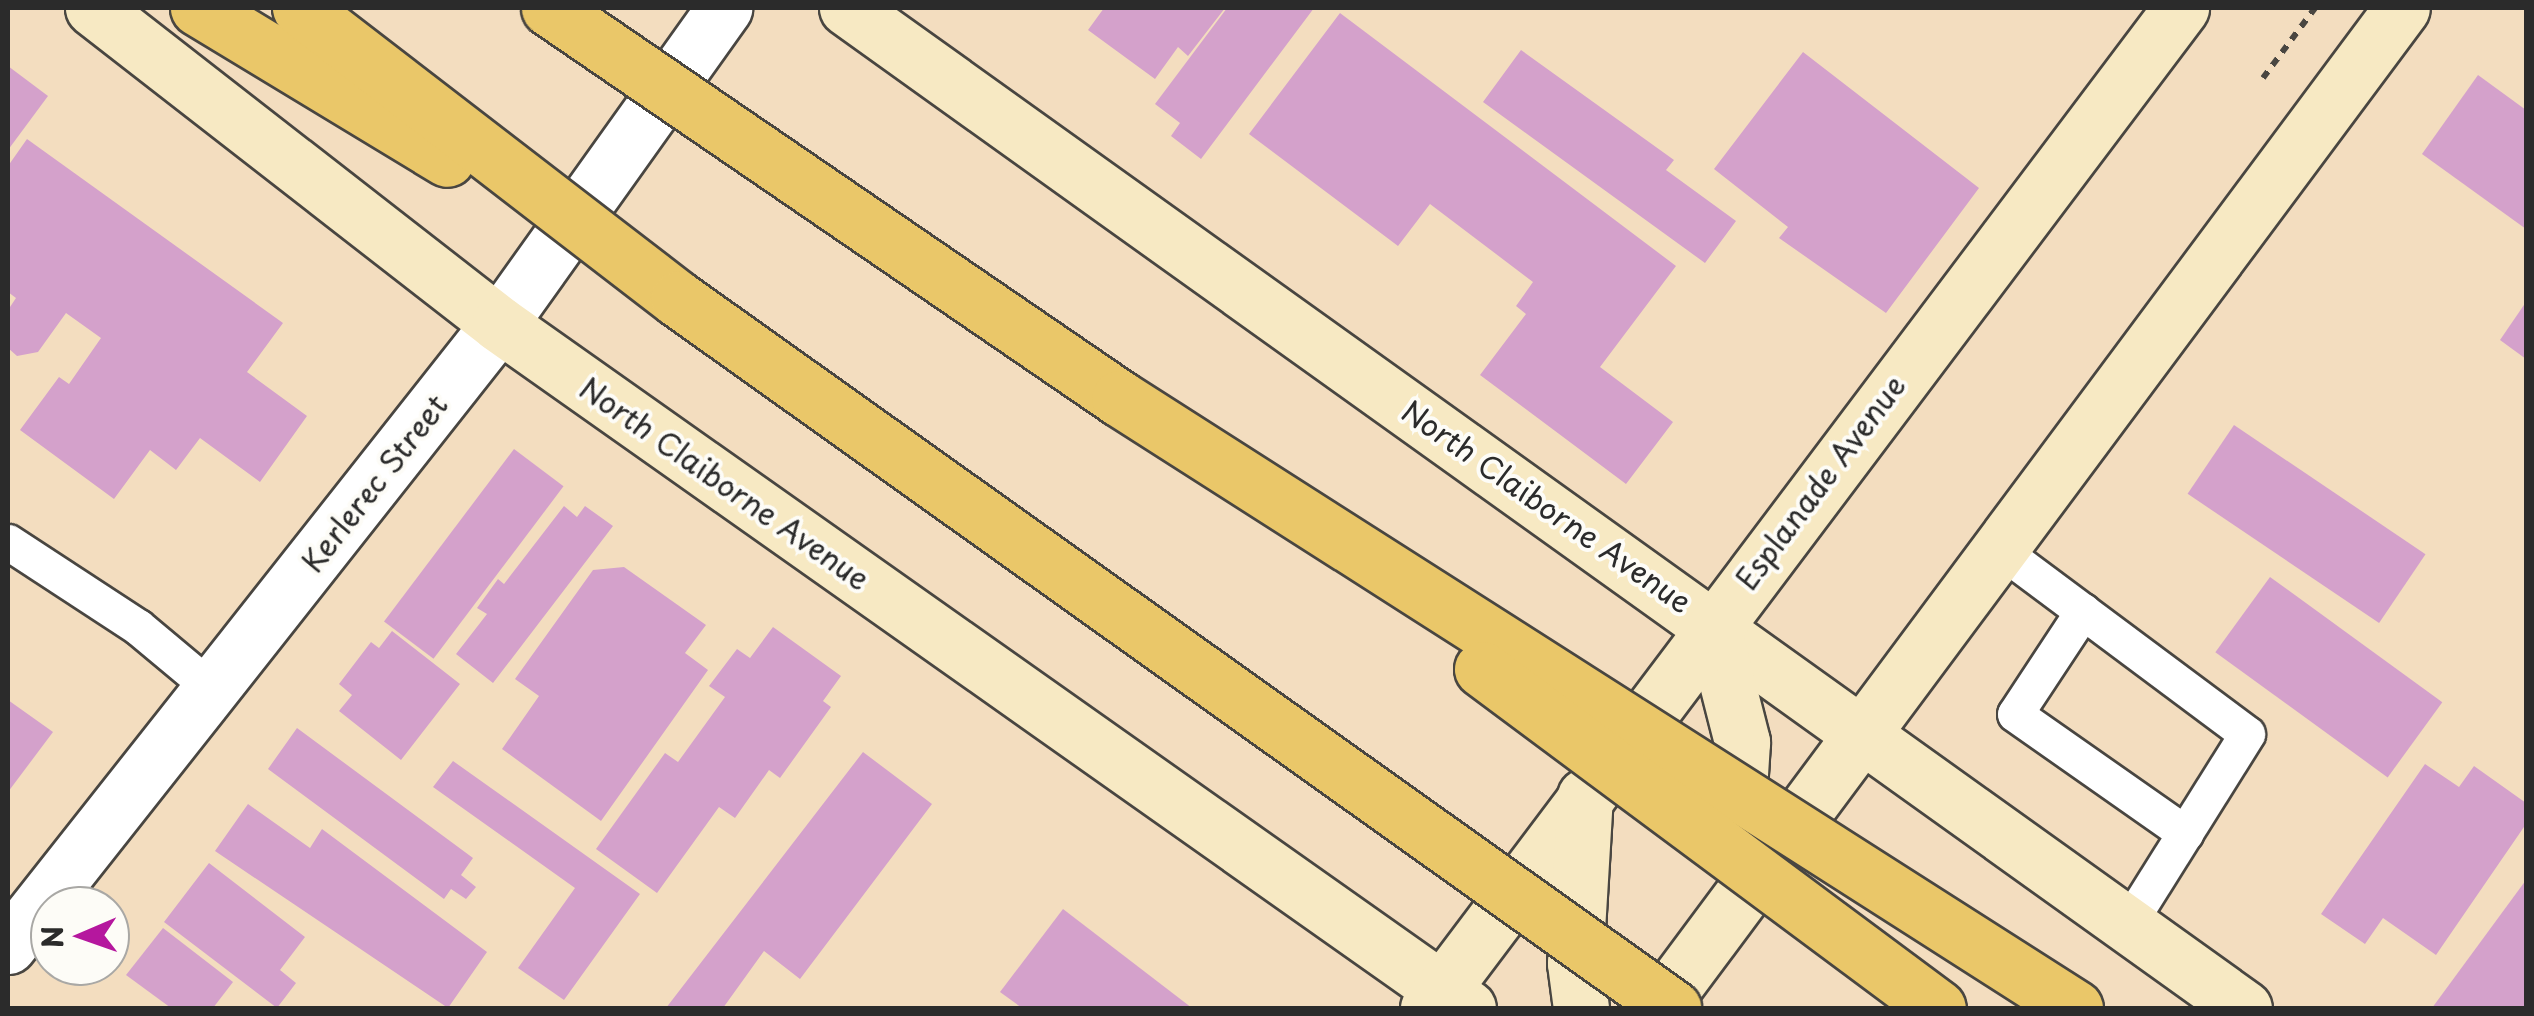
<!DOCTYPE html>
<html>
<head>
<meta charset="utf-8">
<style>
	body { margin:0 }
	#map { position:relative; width:2534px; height:1016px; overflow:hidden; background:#f3ddbf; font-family:"Playpen Sans",sans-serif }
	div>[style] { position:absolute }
	.building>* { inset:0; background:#d4a1cb; transform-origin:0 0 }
	.path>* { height:6px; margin-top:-3px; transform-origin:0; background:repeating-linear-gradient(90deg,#494641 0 8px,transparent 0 16px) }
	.roads { filter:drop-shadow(2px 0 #494641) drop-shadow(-2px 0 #494641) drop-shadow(0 2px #494641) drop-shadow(0 -2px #494641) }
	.lane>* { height:35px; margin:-17.5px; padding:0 17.5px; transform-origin:17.5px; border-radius:17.5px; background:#fff }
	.street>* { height:55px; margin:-27.5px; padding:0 27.5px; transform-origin:27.5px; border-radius:27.5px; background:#fff }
	.secondary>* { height:55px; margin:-27.5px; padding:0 27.5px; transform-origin:27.5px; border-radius:27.5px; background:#f7e9c3 }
	.bridges { filter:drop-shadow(2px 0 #494641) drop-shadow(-2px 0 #494641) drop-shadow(0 2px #494641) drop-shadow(0 -2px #494641) }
	.highway-bridge>* { height:55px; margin:-27.5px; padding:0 27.5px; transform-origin:27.5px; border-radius:27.5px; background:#eac769 }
	span { translate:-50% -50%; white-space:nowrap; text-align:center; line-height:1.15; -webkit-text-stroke:8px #fdfcf7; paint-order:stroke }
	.street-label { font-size:30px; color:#2b2b2b }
	.frame { position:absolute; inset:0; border:10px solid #2b2b2b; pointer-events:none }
	.north { position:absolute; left:30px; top:886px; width:100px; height:100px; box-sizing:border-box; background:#fdfcf7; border:2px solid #a9a8a5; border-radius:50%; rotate:268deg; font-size:28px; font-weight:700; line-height:40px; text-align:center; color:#2b2b2b }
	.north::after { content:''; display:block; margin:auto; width:35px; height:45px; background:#b5179e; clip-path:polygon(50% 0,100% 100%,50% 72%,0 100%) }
</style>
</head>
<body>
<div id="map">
	<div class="building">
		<div style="clip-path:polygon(1104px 8px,1225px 8px,1188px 56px,1178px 47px,1155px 79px,1088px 30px)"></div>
		<div style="clip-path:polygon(1227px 8px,1314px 8px,1201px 159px,1171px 136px,1180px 123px,1155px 104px)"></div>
		<div style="clip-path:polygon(1340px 13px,1676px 266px,1600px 367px,1673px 422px,1626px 484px,1480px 375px,1526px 314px,1516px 306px,1533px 282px,1430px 204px,1398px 246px,1249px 134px)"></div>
		<div style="clip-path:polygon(1521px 50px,1674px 160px,1666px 170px,1736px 221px,1705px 263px,1483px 102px)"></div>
		<div style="clip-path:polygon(1803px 52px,1979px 188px,1886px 313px,1779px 238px,1788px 227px,1714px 169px)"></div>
		<div style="clip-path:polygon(8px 66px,48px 96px,8px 150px)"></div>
		<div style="clip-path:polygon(2478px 75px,2526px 110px,2526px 229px,2422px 154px)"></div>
		<div style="clip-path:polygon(27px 139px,283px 323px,247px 372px,307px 416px,260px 482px,200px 438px,176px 470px,150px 450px,114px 499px,20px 430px,59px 377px,69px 384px,101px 338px,66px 313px,38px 352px,17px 356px,8px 348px,8px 310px,16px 298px,8px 292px,8px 166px)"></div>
		<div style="clip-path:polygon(2526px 302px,2526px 359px,2500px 340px)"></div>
		<div style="left:2234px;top:425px;width:231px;height:83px;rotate:34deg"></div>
		<div style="left:514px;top:449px;width:62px;height:216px;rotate:37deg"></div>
		<div style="clip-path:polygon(564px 506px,577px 517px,585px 506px,613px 526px,493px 683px,456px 654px,487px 614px,477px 608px,498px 579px,504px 584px)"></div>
		<div style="clip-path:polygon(624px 567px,706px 625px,685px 653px,708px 670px,601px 821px,502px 749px,539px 696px,515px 679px,593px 570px)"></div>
		<div style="left:2270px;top:577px;width:213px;height:93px;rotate:36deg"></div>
		<div style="clip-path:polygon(773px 627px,841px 676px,823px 701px,831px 707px,780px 778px,769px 770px,735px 818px,719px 807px,657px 893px,596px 849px,665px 753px,678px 762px,725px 697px,709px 686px,737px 649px,750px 658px)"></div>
		<div style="clip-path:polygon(392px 631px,460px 684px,401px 760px,339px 711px,352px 695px,339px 684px,371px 642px,379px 648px)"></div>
		<div style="clip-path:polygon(8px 700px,53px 732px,8px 792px)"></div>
		<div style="clip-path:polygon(297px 728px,473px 858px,461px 875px,476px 887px,466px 899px,451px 889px,444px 899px,268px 769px)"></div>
		<div style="clip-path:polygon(863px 752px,932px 804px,800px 979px,764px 951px,723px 1008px,666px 1008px)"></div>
		<div style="clip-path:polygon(453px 761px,640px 894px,564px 1000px,518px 968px,575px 888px,433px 787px)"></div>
		<div style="clip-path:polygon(2425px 764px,2459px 787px,2474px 766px,2526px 803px,2526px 824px,2436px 955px,2383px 918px,2365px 944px,2321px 914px)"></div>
		<div style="clip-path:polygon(248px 804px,310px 848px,322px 829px,487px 952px,448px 1008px,215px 851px)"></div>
		<div style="clip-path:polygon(209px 863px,305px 937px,280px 970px,296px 983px,277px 1008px,164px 922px)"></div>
		<div style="clip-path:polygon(2526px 880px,2526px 1008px,2432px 1008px)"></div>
		<div style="clip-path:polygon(1063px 909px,1192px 1008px,1022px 1008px,1000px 992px)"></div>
		<div style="clip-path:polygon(163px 928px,233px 982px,213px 1008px,171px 1008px,126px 975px)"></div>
	</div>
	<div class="path">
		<div style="left:2263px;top:78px;width:87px;rotate:-53.4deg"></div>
	</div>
	<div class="roads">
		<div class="lane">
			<div style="left:8px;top:542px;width:155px;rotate:33.2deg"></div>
			<div style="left:138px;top:627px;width:95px;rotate:39.9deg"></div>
			<div style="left:1999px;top:549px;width:309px;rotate:36.7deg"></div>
			<div style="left:2247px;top:734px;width:224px;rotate:122.1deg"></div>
			<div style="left:2083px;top:611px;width:123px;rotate:123.4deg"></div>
			<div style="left:2015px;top:714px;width:208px;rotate:35deg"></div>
		</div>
		<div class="street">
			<div style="left:8px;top:946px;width:792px;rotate:-51.71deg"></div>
			<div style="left:499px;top:324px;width:388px;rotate:-54.5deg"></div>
		</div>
		<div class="secondary">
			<div style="left:93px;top:8px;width:514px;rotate:37.89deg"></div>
			<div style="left:499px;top:324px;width:1186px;rotate:35.22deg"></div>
			<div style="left:847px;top:8px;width:1718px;rotate:35.6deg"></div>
			<div style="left:1712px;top:624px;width:122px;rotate:75.7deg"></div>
			<div style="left:1742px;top:742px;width:95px;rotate:93.6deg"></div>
			<div style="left:1428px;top:1008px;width:1252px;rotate:-53.02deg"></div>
			<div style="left:1581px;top:1008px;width:45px;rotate:-97.6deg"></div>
			<div style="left:1575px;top:963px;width:167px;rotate:-86.6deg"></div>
			<div style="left:1658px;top:1008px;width:1246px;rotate:-53.35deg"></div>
		</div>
	</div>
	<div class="bridges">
		<div class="highway-bridge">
			<div style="left:198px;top:8px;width:291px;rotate:31.2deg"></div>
			<div style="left:300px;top:8px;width:477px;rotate:37.6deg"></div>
			<div style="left:678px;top:299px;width:1222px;rotate:35.47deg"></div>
			<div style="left:549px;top:8px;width:691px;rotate:34.38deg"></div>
			<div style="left:1119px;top:398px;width:1134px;rotate:32.54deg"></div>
			<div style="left:1482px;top:669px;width:568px;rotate:36.63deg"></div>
		</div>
	</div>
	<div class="street-label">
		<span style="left:1820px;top:482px;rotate:-53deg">Esplanade Avenue</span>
		<span style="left:374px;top:483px;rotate:-52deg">Kerlerec Street</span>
		<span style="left:725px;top:483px;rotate:35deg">North Claiborne Avenue</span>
		<span style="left:1547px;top:506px;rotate:35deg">North Claiborne Avenue</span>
	</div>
	<div class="frame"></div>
	<div class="north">N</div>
</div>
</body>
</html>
